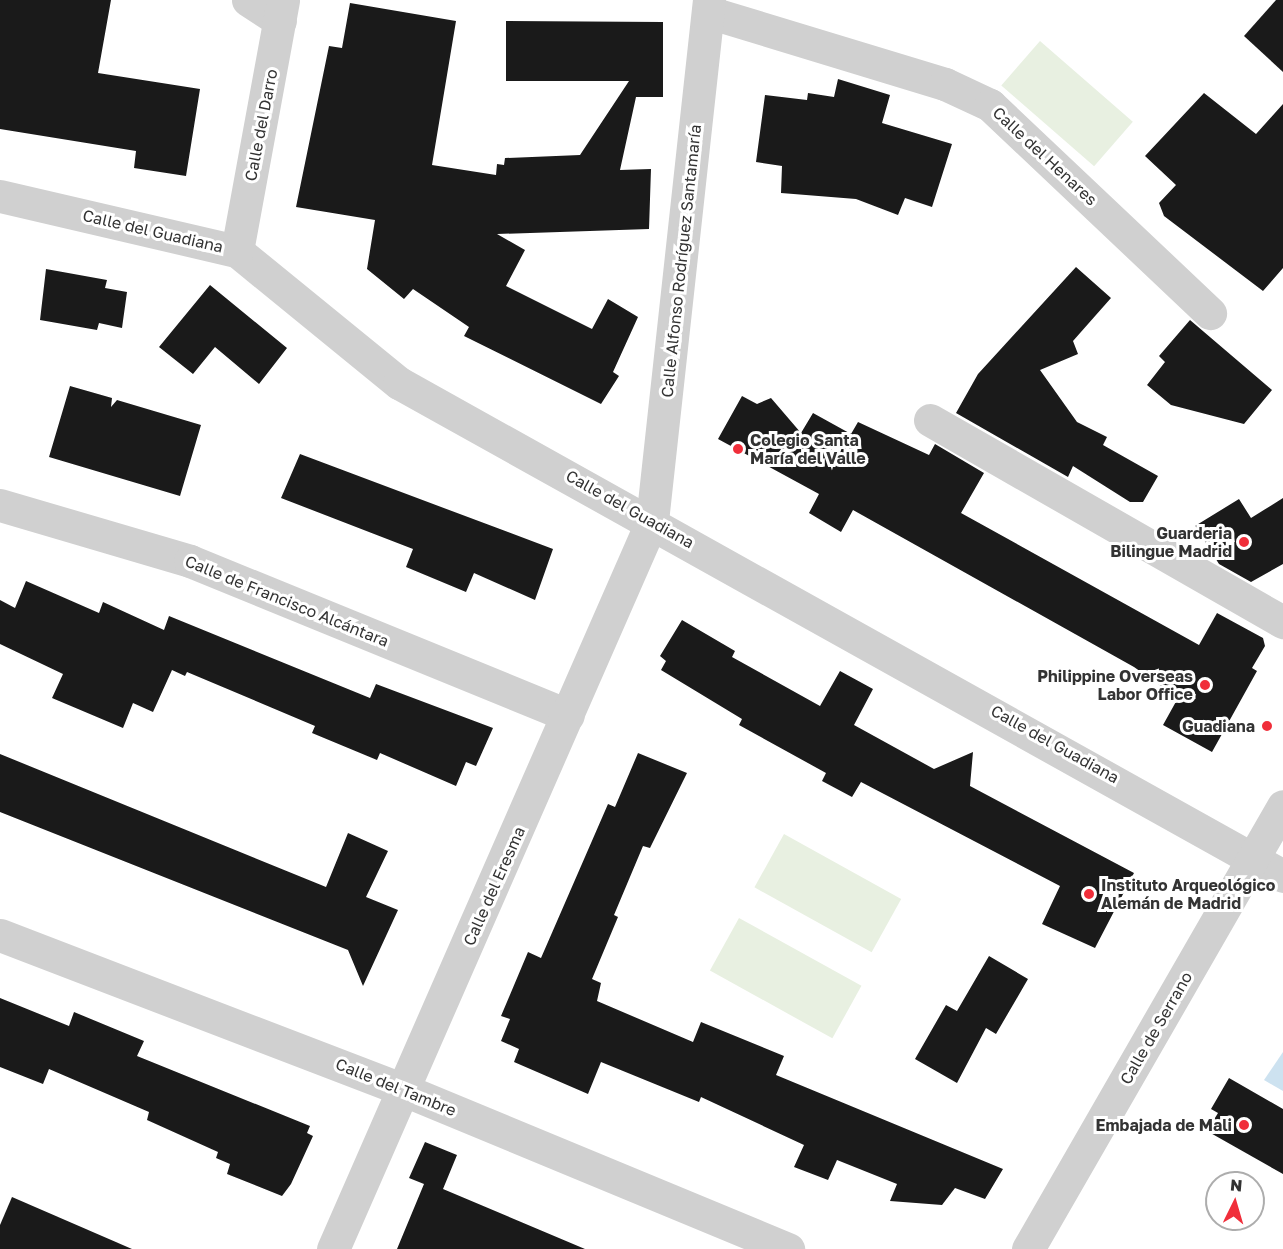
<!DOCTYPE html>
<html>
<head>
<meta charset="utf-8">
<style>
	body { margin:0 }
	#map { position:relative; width:1283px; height:1249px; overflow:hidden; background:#fff; font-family:"Golos Text",sans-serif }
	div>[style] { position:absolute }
	.green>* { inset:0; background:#e8f0e1; transform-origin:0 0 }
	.water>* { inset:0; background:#cde2f0 }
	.building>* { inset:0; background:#1a1a1a }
	.minor>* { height:33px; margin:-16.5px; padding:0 16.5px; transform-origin:16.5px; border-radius:16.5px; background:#d0d0d0 }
	.dots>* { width:16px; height:16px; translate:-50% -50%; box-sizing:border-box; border:3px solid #fff; border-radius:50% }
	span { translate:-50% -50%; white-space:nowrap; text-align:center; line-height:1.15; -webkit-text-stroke:6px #fff; paint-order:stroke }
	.street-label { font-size:16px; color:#333 }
	.poi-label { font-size:16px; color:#333; font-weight:700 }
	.left { translate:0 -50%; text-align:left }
	.right { translate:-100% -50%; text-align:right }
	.north { position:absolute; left:1205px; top:1171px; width:60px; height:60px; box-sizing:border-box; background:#fff; border:2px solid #adadad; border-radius:50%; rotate:5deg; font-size:16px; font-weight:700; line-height:24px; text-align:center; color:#333 }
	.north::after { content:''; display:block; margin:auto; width:21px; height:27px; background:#f02e3a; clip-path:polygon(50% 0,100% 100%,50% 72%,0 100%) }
</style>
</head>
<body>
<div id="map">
	<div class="green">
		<div style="left:1040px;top:41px;width:123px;height:59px;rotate:41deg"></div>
		<div style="left:784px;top:834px;width:134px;height:61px;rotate:29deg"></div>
		<div style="left:739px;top:918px;width:140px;height:60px;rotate:29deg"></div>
	</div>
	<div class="water">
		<div style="clip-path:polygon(1283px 1052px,1283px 1091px,1264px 1080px)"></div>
	</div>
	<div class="building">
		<div style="clip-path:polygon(0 0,111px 0,98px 73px,200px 89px,186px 176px,134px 168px,136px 151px,0 129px)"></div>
		<div style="clip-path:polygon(1276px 0,1283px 0,1283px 72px,1244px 36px)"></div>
		<div style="clip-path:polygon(350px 3px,456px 21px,432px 165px,496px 175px,497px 164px,504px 165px,505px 158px,580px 155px,629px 81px,506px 81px,506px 21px,663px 22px,663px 97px,636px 97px,620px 170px,651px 169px,649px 229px,497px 234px,525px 250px,506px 286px,592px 329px,608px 299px,638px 317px,613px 372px,619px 376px,601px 404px,464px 336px,469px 327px,413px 289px,404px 299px,367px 269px,375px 220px,296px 207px,329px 46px,342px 48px)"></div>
		<div style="clip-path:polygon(838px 79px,890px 95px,882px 123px,952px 144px,932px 207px,905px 198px,898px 215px,856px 199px,781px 193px,782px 166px,756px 162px,765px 95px,807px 100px,808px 93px,834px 97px)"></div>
		<div style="clip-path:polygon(1204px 93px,1256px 134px,1283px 104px,1283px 268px,1263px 291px,1164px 216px,1159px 203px,1176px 185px,1145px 156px)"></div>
		<div style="clip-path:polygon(1076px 267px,1111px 298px,1073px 341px,1078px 354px,1040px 370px,1077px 422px,1107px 437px,1103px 445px,1158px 476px,1143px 502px,1130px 502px,1073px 466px,1068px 477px,956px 413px,978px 374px)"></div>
		<div style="clip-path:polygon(46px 269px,107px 280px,105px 288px,127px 292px,122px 328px,99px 323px,97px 330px,40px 320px)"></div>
		<div style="clip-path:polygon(210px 285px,287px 348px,259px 384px,215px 347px,193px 374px,159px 347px)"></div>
		<div style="clip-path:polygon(1190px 320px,1272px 390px,1244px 424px,1171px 405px,1147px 385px,1165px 362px,1159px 356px)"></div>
		<div style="clip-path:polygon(70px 386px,112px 398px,111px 407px,117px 400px,201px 425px,180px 496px,49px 457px)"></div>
		<div style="clip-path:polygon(742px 396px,757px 404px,771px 398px,801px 433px,813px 413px,851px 434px,858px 422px,929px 455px,935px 444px,984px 473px,961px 513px,1199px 645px,1217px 613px,1263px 638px,1265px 646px,1252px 668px,1257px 671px,1212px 752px,1163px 725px,1178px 698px,1134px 667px,853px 510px,841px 532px,809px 513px,819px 494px,718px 439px)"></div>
		<div style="clip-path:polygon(300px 454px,553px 549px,535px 600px,474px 573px,466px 592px,406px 567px,413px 549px,281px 498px)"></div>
		<div style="clip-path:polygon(1283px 498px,1283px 564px,1251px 582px,1219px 564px,1195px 526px,1239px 499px,1251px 518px)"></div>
		<div style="clip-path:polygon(26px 581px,99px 613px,103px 602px,164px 630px,169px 616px,370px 698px,376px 684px,493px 728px,476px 766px,466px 762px,456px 786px,380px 753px,377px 760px,312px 733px,315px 726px,187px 672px,185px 676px,172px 670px,153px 712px,133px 703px,123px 728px,52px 698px,63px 674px,0 644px,0 600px,15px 608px)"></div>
		<div style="clip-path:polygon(682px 620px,735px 651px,732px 657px,820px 706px,840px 671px,873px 689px,854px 725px,934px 769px,973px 752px,970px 786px,1134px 873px,1095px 948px,1042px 924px,1060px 886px,861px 782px,852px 797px,822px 781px,826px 773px,739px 725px,742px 719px,661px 670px,666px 661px,660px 656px)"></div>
		<div style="clip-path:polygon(638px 753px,687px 773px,650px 848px,643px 846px,614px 915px,618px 917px,592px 979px,601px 983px,597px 1001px,693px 1042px,701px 1022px,784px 1056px,776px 1075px,1003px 1169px,985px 1199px,955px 1188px,942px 1205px,890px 1201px,897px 1184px,837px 1160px,828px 1180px,794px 1167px,804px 1145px,701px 1097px,699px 1102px,601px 1062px,588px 1094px,514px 1062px,519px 1049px,501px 1041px,510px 1019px,501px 1016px,528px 952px,541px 958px,608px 804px,615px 807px)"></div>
		<div style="clip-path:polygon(0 754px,326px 887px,348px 833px,388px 851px,366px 897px,398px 910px,363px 986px,348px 950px,0 812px)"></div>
		<div style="clip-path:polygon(989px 956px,1028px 979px,996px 1034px,986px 1028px,957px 1083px,915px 1059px,946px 1005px,957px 1011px)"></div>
		<div style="clip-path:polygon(0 998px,69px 1026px,74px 1012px,144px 1041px,137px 1056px,310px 1126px,307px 1133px,313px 1136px,291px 1184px,282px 1196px,227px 1174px,230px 1164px,216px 1158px,218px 1152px,147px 1120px,149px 1112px,49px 1069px,43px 1084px,0 1067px)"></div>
		<div style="clip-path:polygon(1229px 1078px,1283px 1109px,1283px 1174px,1207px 1131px,1218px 1113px,1211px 1109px)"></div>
		<div style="clip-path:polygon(425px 1142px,457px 1155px,443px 1189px,585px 1249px,397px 1249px,424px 1184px,409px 1178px)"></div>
		<div style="clip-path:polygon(12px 1197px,132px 1249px,0 1249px,0 1225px)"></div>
	</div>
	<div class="minor">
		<div style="left:248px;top:0;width:38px;rotate:33deg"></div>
		<div style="left:708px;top:12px;width:248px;rotate:16.9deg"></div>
		<div style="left:945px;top:84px;width:50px;rotate:25deg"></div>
		<div style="left:990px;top:105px;width:303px;rotate:43.4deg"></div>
		<div style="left:0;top:196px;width:243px;rotate:13.1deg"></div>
		<div style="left:237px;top:251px;width:209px;rotate:39.2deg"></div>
		<div style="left:399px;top:383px;width:1012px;rotate:29.15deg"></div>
		<div style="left:237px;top:251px;width:255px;rotate:-79.6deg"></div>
		<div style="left:930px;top:420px;width:407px;rotate:29.8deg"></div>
		<div style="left:0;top:505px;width:198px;rotate:16.4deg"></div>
		<div style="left:190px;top:561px;width:408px;rotate:22.2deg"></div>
		<div style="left:0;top:935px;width:433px;rotate:21deg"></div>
		<div style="left:404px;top:1090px;width:416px;rotate:22.5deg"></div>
		<div style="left:333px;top:1249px;width:795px;rotate:-66.34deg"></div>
		<div style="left:652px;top:521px;width:524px;rotate:-83.76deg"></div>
		<div style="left:1028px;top:1249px;width:511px;rotate:-60.07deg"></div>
	</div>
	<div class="dots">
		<div style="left:738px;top:449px;background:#f02e3a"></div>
		<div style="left:1244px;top:542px;background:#f02e3a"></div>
		<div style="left:1205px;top:685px;background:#f02e3a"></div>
		<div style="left:1267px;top:726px;background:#f02e3a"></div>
		<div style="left:1089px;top:894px;background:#f02e3a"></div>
		<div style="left:1244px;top:1125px;background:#f02e3a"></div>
	</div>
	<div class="street-label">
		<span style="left:261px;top:125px;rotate:-79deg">Calle del Darro</span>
		<span style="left:1045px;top:156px;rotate:43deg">Calle del Henares</span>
		<span style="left:153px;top:231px;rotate:13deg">Calle del Guadiana</span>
		<span style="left:681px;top:261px;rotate:-84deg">Calle Alfonso Rodríguez Santamaría</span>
		<span style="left:630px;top:509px;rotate:29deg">Calle del Guadiana</span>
		<span style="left:287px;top:601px;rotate:22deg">Calle de Francisco Alcántara</span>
		<span style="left:1055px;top:744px;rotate:29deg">Calle del Guadiana</span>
		<span style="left:494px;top:886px;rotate:-66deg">Calle del Eresma</span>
		<span style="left:1156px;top:1028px;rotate:-60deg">Calle de Serrano</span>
		<span style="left:396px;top:1087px;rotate:22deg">Calle del Tambre</span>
	</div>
	<div class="poi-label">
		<span class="left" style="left:750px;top:449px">Colegio Santa<br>María del Valle</span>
		<span class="right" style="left:1232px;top:542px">Guarderia<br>Bilingue Madrid</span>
		<span class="right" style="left:1193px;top:685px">Philippine Overseas<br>Labor Office</span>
		<span class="right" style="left:1255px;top:726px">Guadiana</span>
		<span class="left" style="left:1101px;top:894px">Instituto Arqueológico<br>Alemán de Madrid</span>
		<span class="right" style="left:1232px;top:1125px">Embajada de Mali</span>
	</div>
	<div class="north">N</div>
</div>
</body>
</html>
